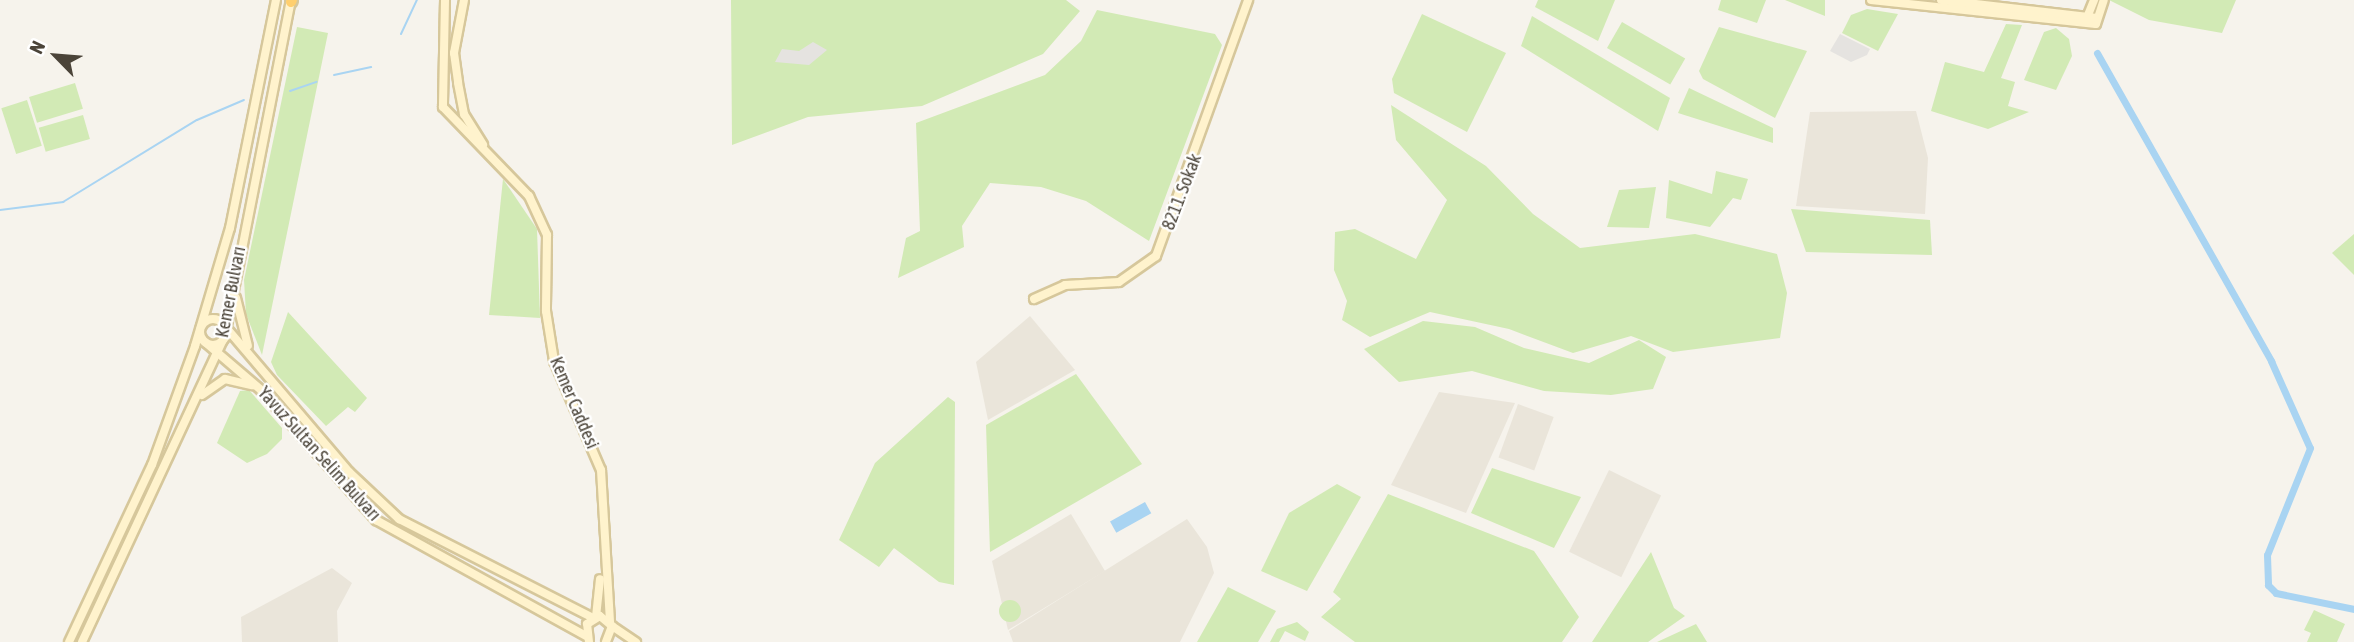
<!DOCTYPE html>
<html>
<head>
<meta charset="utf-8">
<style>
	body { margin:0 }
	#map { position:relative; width:2354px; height:642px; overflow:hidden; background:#f6f3ec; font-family:"Asap Condensed",sans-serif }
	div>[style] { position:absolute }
	.residential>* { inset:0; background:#eae5da; transform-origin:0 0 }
	.green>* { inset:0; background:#d2eab5; transform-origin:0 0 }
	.round { border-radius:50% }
	.parking>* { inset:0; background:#e5e3e0 }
	.water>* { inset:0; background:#a9d4f2; transform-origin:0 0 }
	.stream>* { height:2px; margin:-1px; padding:0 1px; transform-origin:1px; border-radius:1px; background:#a9d4f2 }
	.canal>* { height:7px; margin:-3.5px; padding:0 3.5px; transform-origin:3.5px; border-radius:3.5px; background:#a9d4f2 }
	.roads { filter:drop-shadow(2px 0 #d6c79b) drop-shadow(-2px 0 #d6c79b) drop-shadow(0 2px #d6c79b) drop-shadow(0 -2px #d6c79b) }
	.secondary>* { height:8px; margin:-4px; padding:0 4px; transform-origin:4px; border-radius:4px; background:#fff3cd }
	.secondary>.ring { margin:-4px; padding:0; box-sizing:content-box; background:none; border:8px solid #fff3cd; border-radius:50% }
	.highway>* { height:10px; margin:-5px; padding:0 5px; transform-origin:5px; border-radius:5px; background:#ffcf6e }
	span { translate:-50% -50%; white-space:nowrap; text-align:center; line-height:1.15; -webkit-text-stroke:5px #fff; paint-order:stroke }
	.street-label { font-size:18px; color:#4b4439 }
	.north { position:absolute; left:21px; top:21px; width:70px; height:70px; -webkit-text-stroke:5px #fff; paint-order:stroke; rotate:295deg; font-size:19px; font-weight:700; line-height:28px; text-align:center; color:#4b4439 }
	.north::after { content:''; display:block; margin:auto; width:24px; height:32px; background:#4b4439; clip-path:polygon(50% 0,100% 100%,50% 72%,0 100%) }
</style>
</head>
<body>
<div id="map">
	<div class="residential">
		<div style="clip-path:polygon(1916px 111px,1928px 158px,1925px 214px,1796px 206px,1810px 112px)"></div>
		<div style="clip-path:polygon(1030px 316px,1075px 370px,988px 420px,976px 362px)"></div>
		<div style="clip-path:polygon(1439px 392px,1515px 403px,1466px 513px,1391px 485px)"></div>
		<div style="left:1518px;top:404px;width:38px;height:57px;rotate:20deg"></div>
		<div style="left:1609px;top:470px;width:58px;height:91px;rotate:26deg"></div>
		<div style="clip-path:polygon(1071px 514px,1105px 571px,1008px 630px,992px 561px)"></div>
		<div style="clip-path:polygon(1187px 519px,1207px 547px,1214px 573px,1180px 642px,1013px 642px,1009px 631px)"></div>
		<div style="clip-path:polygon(332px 568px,352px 583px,337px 611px,338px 642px,242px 642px,241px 617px)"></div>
	</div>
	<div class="green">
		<div style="clip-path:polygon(731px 0,1066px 0,1080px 11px,1043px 54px,922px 106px,808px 117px,732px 145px)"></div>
		<div style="clip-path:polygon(1538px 0,1615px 0,1598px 41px,1535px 7px)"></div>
		<div style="clip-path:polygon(1721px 0,1766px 0,1757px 23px,1718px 10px)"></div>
		<div style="clip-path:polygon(1785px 0,1825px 0,1825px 16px)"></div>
		<div style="clip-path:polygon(2109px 0,2236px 0,2222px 33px,2149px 20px)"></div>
		<div style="clip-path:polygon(1867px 9px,1898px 14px,1878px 51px,1842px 33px,1851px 15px)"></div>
		<div style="clip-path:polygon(1097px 10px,1215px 34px,1222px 45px,1149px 241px,1086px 201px,1041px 187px,990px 183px,962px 226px,964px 247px,898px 278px,906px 238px,920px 231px,916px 123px,1045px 75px,1081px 41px)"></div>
		<div style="clip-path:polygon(1422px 14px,1506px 53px,1467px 132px,1394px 93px,1392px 79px)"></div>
		<div style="clip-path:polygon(1532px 16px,1670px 98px,1658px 131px,1521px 46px)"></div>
		<div style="left:1622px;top:22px;width:73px;height:30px;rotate:30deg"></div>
		<div style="clip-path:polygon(2006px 24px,2022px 25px,2001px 78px,2015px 82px,2008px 106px,2029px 112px,1988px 129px,1931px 111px,1945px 62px,1984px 72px)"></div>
		<div style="clip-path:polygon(297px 27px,328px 33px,262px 355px,246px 314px,244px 280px)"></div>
		<div style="clip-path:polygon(1719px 27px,1807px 51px,1775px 118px,1703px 79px,1699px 71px)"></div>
		<div style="clip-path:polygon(2056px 28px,2069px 39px,2072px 56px,2056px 90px,2024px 80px,2044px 32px)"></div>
		<div style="left:75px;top:83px;width:27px;height:48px;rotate:73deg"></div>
		<div style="clip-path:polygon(1689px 88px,1773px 128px,1773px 143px,1678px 113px)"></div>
		<div style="left:27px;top:100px;width:48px;height:27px;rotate:72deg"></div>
		<div style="clip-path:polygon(1391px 105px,1486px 166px,1533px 214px,1580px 248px,1695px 234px,1777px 254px,1787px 293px,1780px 338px,1673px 352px,1631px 336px,1573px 353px,1509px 329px,1430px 312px,1370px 337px,1342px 320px,1347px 301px,1334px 270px,1335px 232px,1355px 229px,1416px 259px,1447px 200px,1396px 140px)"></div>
		<div style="left:83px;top:115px;width:25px;height:46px;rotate:74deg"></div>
		<div style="clip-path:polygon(1716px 171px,1748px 179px,1741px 200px,1733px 198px,1710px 227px,1666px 218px,1669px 180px,1712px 194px)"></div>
		<div style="clip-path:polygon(503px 179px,537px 229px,540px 318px,489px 315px)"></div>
		<div style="clip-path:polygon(1656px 187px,1649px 228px,1607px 227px,1619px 190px)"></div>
		<div style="clip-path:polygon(1791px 209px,1930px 220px,1932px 255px,1806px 252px)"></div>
		<div style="clip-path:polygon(2354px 234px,2354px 275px,2332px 253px)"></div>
		<div style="clip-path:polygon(288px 312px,367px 398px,355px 412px,348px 407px,326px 426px,277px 375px,271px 362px)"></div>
		<div style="clip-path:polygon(1423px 321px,1475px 327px,1524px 348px,1589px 363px,1639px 340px,1666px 357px,1653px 389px,1611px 395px,1544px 391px,1472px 371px,1399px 382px,1364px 349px)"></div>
		<div style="clip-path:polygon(1076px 374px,1142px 464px,990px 552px,986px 425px)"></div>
		<div style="clip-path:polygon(249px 390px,282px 428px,282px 439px,267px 454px,247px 463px,217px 443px,240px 391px)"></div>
		<div style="clip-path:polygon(948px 397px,955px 402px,954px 585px,939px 582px,894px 548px,879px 567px,839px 540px,875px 463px)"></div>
		<div style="clip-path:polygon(1492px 468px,1581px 497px,1554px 548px,1471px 513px)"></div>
		<div style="clip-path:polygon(1337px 484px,1361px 497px,1307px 591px,1261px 571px,1289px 513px)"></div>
		<div style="clip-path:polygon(1388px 494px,1534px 551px,1579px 617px,1562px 642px,1355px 642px,1321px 617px,1341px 599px,1333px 592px)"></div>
		<div style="clip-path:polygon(1651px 552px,1674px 608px,1685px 616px,1648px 642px,1592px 642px)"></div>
		<div style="clip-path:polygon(1228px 587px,1276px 611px,1258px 642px,1197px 642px)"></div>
		<div class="round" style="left:999px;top:600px;width:22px;height:22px"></div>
		<div style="clip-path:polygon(2314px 610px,2345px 624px,2337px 642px,2307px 642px,2311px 633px,2304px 630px)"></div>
		<div style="clip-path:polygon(1297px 622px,1309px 632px,1305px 641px,1285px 631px,1279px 642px,1270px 642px,1277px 629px)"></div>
		<div style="clip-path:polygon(1696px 624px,1707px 642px,1657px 642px)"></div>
	</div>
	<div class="parking">
		<div style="clip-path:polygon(1840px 34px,1870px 49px,1867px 55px,1851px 62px,1830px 51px)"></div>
		<div style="clip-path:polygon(813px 42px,827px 50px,809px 65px,775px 62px,782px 49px,799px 51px)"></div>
	</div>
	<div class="water">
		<div style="left:1145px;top:502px;width:13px;height:40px;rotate:61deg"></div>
	</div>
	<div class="stream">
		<div style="left:401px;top:34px;width:38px;rotate:-65deg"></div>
		<div style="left:334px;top:75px;width:38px;rotate:-12deg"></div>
		<div style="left:290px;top:91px;width:28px;rotate:-19deg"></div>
		<div style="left:0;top:210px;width:64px;rotate:-7.2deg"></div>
		<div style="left:63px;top:202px;width:157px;rotate:-31.5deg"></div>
		<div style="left:197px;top:120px;width:51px;rotate:-23.1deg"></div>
	</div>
	<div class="canal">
		<div style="left:2097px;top:53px;width:354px;rotate:60.5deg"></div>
		<div style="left:2271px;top:361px;width:95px;rotate:65.9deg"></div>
		<div style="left:2310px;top:448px;width:115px;rotate:111.9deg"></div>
		<div style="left:2267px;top:555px;width:30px;rotate:88deg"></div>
		<div style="left:2268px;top:585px;width:11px;rotate:45deg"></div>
		<div style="left:2276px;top:593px;width:80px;rotate:11.6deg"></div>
	</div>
	<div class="roads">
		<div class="secondary">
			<div style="left:445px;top:0;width:107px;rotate:91.1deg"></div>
			<div style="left:443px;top:107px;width:124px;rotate:46deg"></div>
			<div style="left:529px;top:196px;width:43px;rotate:65.2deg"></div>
			<div style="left:547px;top:235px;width:76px;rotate:90.8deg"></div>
			<div style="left:546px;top:311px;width:51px;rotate:80.9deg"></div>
			<div style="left:554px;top:361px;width:119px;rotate:66.7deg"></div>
			<div style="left:601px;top:470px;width:152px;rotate:86.6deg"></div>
			<div style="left:464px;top:0;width:54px;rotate:100.7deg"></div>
			<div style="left:454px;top:53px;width:30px;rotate:82deg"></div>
			<div style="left:458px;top:83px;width:32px;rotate:79deg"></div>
			<div style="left:464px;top:114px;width:36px;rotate:58deg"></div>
			<div style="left:1871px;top:0;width:226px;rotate:6.1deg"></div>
			<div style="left:2096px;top:24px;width:25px;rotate:-72deg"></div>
			<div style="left:1941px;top:0;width:157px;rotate:6.6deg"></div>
			<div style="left:2086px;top:20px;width:22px;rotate:-68deg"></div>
			<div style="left:236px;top:298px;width:49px;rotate:76deg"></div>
			<div style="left:1034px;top:299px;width:34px;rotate:-24deg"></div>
			<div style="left:1065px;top:285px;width:54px;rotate:-3.2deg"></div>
			<div style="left:1119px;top:282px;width:45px;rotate:-35.1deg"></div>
			<div style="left:1156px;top:256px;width:272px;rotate:-70.2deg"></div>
			<div class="ring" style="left:200px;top:319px;width:18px;height:18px"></div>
			<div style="left:224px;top:325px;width:193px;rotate:49.6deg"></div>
			<div style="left:349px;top:472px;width:69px;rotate:43.2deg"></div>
			<div style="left:399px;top:519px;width:218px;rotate:27deg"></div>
			<div style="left:205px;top:342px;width:74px;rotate:40.6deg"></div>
			<div style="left:261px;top:390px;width:174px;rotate:48.5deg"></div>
			<div style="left:376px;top:520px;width:240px;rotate:28.9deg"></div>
			<div style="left:202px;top:395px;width:28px;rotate:-35deg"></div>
			<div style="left:225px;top:379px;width:28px;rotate:13deg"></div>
			<div style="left:596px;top:617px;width:38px;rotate:-84deg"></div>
			<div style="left:612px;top:626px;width:29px;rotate:34deg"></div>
			<div style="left:69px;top:642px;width:195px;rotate:-64.9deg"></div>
			<div style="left:152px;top:465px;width:127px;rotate:-70.1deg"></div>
			<div style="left:195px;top:346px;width:123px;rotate:-73.5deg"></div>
			<div style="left:230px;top:228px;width:233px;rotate:-78.6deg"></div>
			<div style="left:82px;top:642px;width:338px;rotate:-65deg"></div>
			<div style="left:225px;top:336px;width:342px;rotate:-78.9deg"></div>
			<div style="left:589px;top:642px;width:18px;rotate:-96deg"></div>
			<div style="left:587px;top:624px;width:15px;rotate:-32deg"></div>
			<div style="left:600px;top:616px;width:16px;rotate:40deg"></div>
			<div style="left:612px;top:626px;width:17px;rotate:111deg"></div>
		</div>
		<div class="highway">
			<div style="left:291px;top:2px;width:2px;rotate:-63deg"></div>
		</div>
	</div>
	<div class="street-label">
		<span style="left:1182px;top:192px;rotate:-69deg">8211. Sokak</span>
		<span style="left:231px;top:292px;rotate:-79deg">Kemer Bulvarı</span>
		<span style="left:574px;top:403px;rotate:67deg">Kemer Caddesi</span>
		<span style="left:319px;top:454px;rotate:48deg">Yavuz Sultan Selim Bulvarı</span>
	</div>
	<div class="north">N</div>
</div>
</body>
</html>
